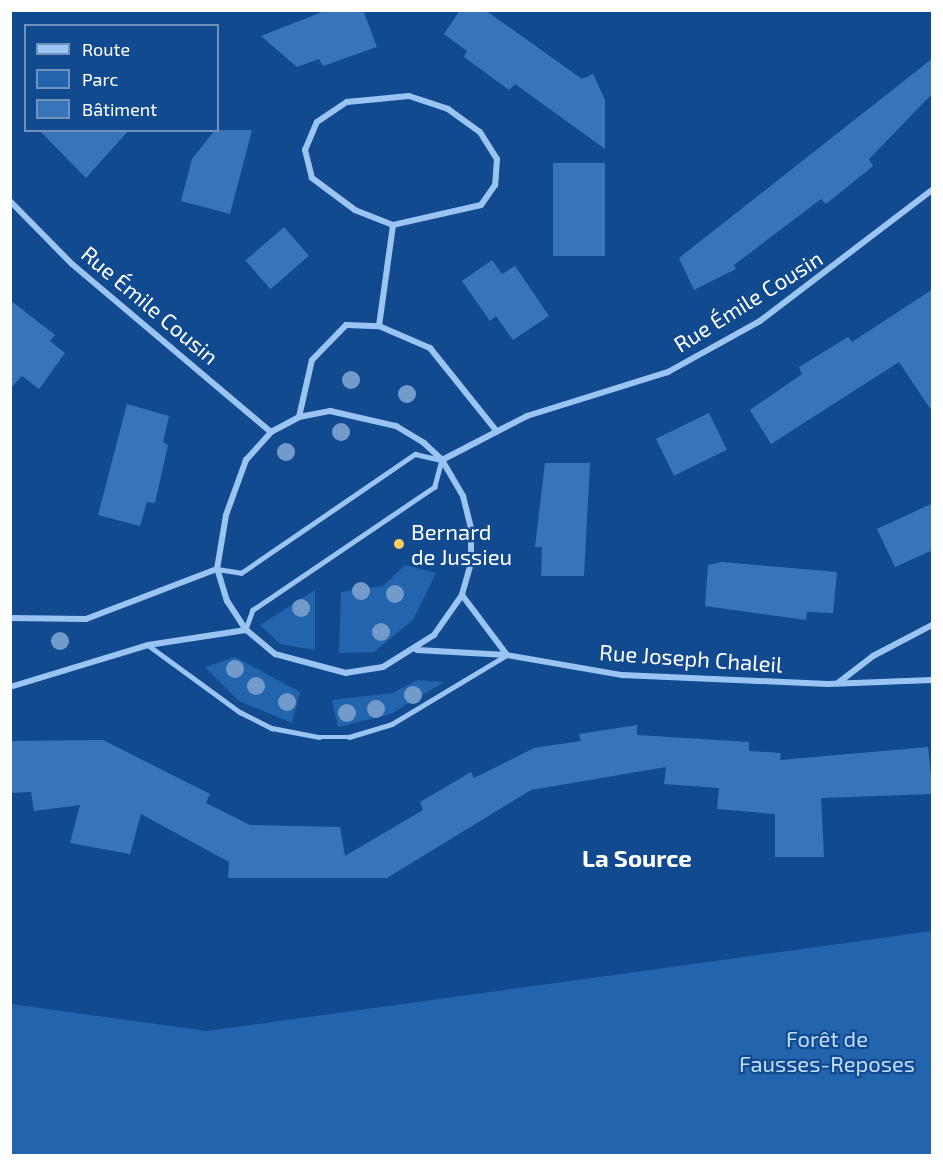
<!DOCTYPE html>
<html>
<head>
<meta charset="utf-8">
<style>
	body { margin:0 }
	#map { position:relative; width:943px; height:1166px; overflow:hidden; background:#114a8f; font-family:"Exo 2",sans-serif }
	div>[style] { position:absolute }
	.green>* { inset:0; background:#2364ae }
	.building>* { inset:0; background:#3a74b8; transform-origin:0 0 }
	.service>* { height:4.5px; margin:-2.25px; padding:0 2.25px; transform-origin:2.25px; border-radius:2.25px; background:#9bc4f2 }
	.minor>* { height:6px; margin:-3px; padding:0 3px; transform-origin:3px; border-radius:3px; background:#9bc4f2 }
	.trees>* { width:18px; height:18px; margin:-9px; border-radius:50%; background:#729bcc }
	.dots>* { width:16px; height:16px; translate:-50% -50%; box-sizing:border-box; border:3px solid #114a8f; border-radius:50% }
	span { translate:-50% -50%; white-space:nowrap; text-align:center; line-height:1.15; -webkit-text-stroke:4.5px #114a8f; paint-order:stroke }
	.street-label { font-size:22px; color:#fff }
	.poi-label { font-size:22px; color:#fff }
	.left { translate:0 -50%; text-align:left }
	.park-label { font-size:22px; color:#c2defd }
	.neighbourhood-label { font-size:24px; color:#fff; font-weight:700 }
	.frame { position:absolute; inset:0; border:12px solid #fff; pointer-events:none }
	.legend { position:absolute; left:24px; top:24px; width:195px; height:108px; box-sizing:border-box; background:#114a8f; border:2px solid #7092bc; margin:0; padding:8px 10px; list-style:none; font-size:18px; color:#fff }
	.legend li { display:flex; align-items:center; gap:12px; height:30px }
	.legend b { width:30px; border:2px solid #7092bc }
</style>
</head>
<body>
<div id="map">
	<div class="green">
		<div style="clip-path:polygon(405px 565px,436px 573px,413px 620px,374px 652px,339px 653px,341px 592px,383px 586px)"></div>
		<div style="clip-path:polygon(315px 590px,315px 650px,280px 644px,260px 625px)"></div>
		<div style="clip-path:polygon(235px 657px,300px 692px,292px 723px,239px 701px,205px 667px)"></div>
		<div style="clip-path:polygon(417px 680px,444px 682px,391px 714px,338px 727px,332px 700px,393px 693px)"></div>
		<div style="clip-path:polygon(932px 931px,932px 1155px,11px 1155px,11px 1004px,207px 1031px)"></div>
	</div>
	<div class="building">
		<div style="clip-path:polygon(327px 10px,363px 10px,377px 47px,323px 66px,319px 59px,297px 67px,261px 36px)"></div>
		<div style="clip-path:polygon(460px 10px,485px 10px,582px 79px,593px 74px,605px 100px,605px 149px,515px 84px,509px 90px,464px 57px,467px 51px,444px 34px)"></div>
		<div style="clip-path:polygon(933px 58px,933px 93px,869px 159px,873px 166px,826px 204px,821px 199px,734px 265px,736px 269px,694px 290px,679px 258px)"></div>
		<div style="clip-path:polygon(39px 130px,129px 130px,86px 178px)"></div>
		<div style="clip-path:polygon(215px 130px,252px 130px,230px 214px,181px 201px,192px 159px)"></div>
		<div style="left:605px;top:163px;width:93px;height:52px;rotate:90deg"></div>
		<div style="left:284px;top:227px;width:38px;height:51px;rotate:49deg"></div>
		<div style="clip-path:polygon(492px 260px,502px 274px,515px 266px,549px 316px,513px 340px,496px 316px,490px 321px,462px 281px)"></div>
		<div style="clip-path:polygon(933px 289px,933px 413px,899px 362px,771px 444px,750px 410px,802px 374px,799px 367px,848px 337px,852px 342px)"></div>
		<div style="clip-path:polygon(10px 300px,55px 335px,50px 341px,65px 353px,39px 389px,22px 376px,10px 389px)"></div>
		<div style="clip-path:polygon(127px 404px,169px 416px,163px 442px,168px 445px,155px 503px,147px 502px,140px 526px,98px 515px)"></div>
		<div style="left:709px;top:413px;width:41px;height:59px;rotate:64deg"></div>
		<div style="clip-path:polygon(545px 463px,590px 463px,584px 576px,541px 576px,542px 547px,535px 547px)"></div>
		<div style="clip-path:polygon(933px 503px,933px 550px,895px 567px,877px 529px)"></div>
		<div style="clip-path:polygon(722px 562px,837px 572px,833px 613px,807px 612px,806px 620px,705px 606px,708px 565px)"></div>
		<div style="clip-path:polygon(637px 725px,637px 735px,749px 742px,749px 751px,781px 753px,780px 760px,928px 747px,933px 794px,821px 798px,824px 857px,775px 857px,775px 814px,717px 809px,719px 788px,664px 784px,666px 767px,531px 790px,387px 878px,228px 878px,229px 862px,141px 814px,130px 854px,70px 843px,80px 805px,34px 811px,31px 792px,10px 793px,10px 741px,103px 740px,210px 794px,206px 803px,250px 825px,340px 827px,345px 856px,423px 810px,420px 802px,471px 772px,474px 778px,534px 748px,581px 741px,579px 734px)"></div>
	</div>
	<div class="service">
		<div style="left:217px;top:569px;width:24px;rotate:9deg"></div>
		<div style="left:241px;top:573px;width:211px;rotate:-34.4deg"></div>
		<div style="left:415px;top:454px;width:28px;rotate:13deg"></div>
		<div style="left:442px;top:460px;width:28px;rotate:105deg"></div>
		<div style="left:435px;top:487px;width:220px;rotate:145.9deg"></div>
		<div style="left:253px;top:610px;width:20px;rotate:110deg"></div>
		<div style="left:148px;top:645px;width:114px;rotate:36.1deg"></div>
		<div style="left:240px;top:712px;width:36px;rotate:27deg"></div>
		<div style="left:272px;top:728px;width:48px;rotate:10.8deg"></div>
		<div style="left:319px;top:737px;width:30px"></div>
		<div style="left:349px;top:737px;width:45px;rotate:-16.8deg"></div>
		<div style="left:392px;top:724px;width:134px;rotate:-31deg"></div>
	</div>
	<div class="minor">
		<div style="left:409px;top:96px;width:41px;rotate:18.4deg"></div>
		<div style="left:448px;top:109px;width:39px;rotate:36deg"></div>
		<div style="left:480px;top:132px;width:32px;rotate:58deg"></div>
		<div style="left:497px;top:159px;width:26px;rotate:94deg"></div>
		<div style="left:495px;top:185px;width:24px;rotate:125deg"></div>
		<div style="left:481px;top:205px;width:90px;rotate:167.2deg"></div>
		<div style="left:393px;top:225px;width:41px;rotate:-158.5deg"></div>
		<div style="left:355px;top:210px;width:54px;rotate:-143.3deg"></div>
		<div style="left:312px;top:178px;width:29px;rotate:-104deg"></div>
		<div style="left:305px;top:150px;width:30px;rotate:-67deg"></div>
		<div style="left:317px;top:122px;width:36px;rotate:-34deg"></div>
		<div style="left:347px;top:102px;width:62px;rotate:-5.5deg"></div>
		<div style="left:10px;top:201px;width:88px;rotate:45.5deg"></div>
		<div style="left:72px;top:264px;width:260px;rotate:40.2deg"></div>
		<div style="left:379px;top:326px;width:102px;rotate:-82.1deg"></div>
		<div style="left:330px;top:411px;width:68px;rotate:12.8deg"></div>
		<div style="left:396px;top:426px;width:33px;rotate:31deg"></div>
		<div style="left:424px;top:443px;width:25px;rotate:43deg"></div>
		<div style="left:442px;top:460px;width:42px;rotate:59.7deg"></div>
		<div style="left:463px;top:496px;width:34px;rotate:76deg"></div>
		<div style="left:471px;top:529px;width:34px;rotate:90deg"></div>
		<div style="left:471px;top:563px;width:33px;rotate:106deg"></div>
		<div style="left:462px;top:595px;width:49px;rotate:125deg"></div>
		<div style="left:434px;top:635px;width:60px;rotate:147.9deg"></div>
		<div style="left:383px;top:667px;width:37px;rotate:171deg"></div>
		<div style="left:346px;top:673px;width:73px;rotate:-165deg"></div>
		<div style="left:275px;top:654px;width:38px;rotate:-140deg"></div>
		<div style="left:246px;top:630px;width:35px;rotate:-123deg"></div>
		<div style="left:227px;top:601px;width:34px;rotate:-107deg"></div>
		<div style="left:217px;top:569px;width:55px;rotate:-80.5deg"></div>
		<div style="left:226px;top:515px;width:59px;rotate:-70deg"></div>
		<div style="left:246px;top:460px;width:38px;rotate:-48deg"></div>
		<div style="left:271px;top:432px;width:32px;rotate:-28deg"></div>
		<div style="left:299px;top:417px;width:32px;rotate:-11deg"></div>
		<div style="left:299px;top:417px;width:58px;rotate:-77.2deg"></div>
		<div style="left:312px;top:360px;width:49px;rotate:-45.8deg"></div>
		<div style="left:346px;top:325px;width:33px;rotate:2deg"></div>
		<div style="left:379px;top:326px;width:56px;rotate:23.3deg"></div>
		<div style="left:430px;top:348px;width:104px;rotate:51.3deg"></div>
		<div style="left:442px;top:460px;width:96px;rotate:-27.4deg"></div>
		<div style="left:527px;top:416px;width:148px;rotate:-17.3deg"></div>
		<div style="left:668px;top:372px;width:105px;rotate:-29deg"></div>
		<div style="left:760px;top:321px;width:216px;rotate:-37.3deg"></div>
		<div style="left:462px;top:595px;width:75px;rotate:53.1deg"></div>
		<div style="left:10px;top:618px;width:76px;rotate:0.8deg"></div>
		<div style="left:86px;top:619px;width:140px;rotate:-20.9deg"></div>
		<div style="left:417px;top:650px;width:90px;rotate:3.2deg"></div>
		<div style="left:507px;top:655px;width:117px;rotate:9.9deg"></div>
		<div style="left:622px;top:675px;width:206px;rotate:2.5deg"></div>
		<div style="left:828px;top:684px;width:104px;rotate:-2.2deg"></div>
		<div style="left:838px;top:683px;width:44px;rotate:-37.6deg"></div>
		<div style="left:873px;top:656px;width:67px;rotate:-27.7deg"></div>
		<div style="left:10px;top:687px;width:144px;rotate:-16.9deg"></div>
		<div style="left:148px;top:645px;width:99px;rotate:-8.7deg"></div>
	</div>
	<div class="trees">
		<div style="left:351px;top:380px"></div>
		<div style="left:407px;top:394px"></div>
		<div style="left:341px;top:432px"></div>
		<div style="left:286px;top:452px"></div>
		<div style="left:361px;top:591px"></div>
		<div style="left:395px;top:594px"></div>
		<div style="left:301px;top:608px"></div>
		<div style="left:381px;top:632px"></div>
		<div style="left:60px;top:641px"></div>
		<div style="left:235px;top:669px"></div>
		<div style="left:256px;top:686px"></div>
		<div style="left:413px;top:695px"></div>
		<div style="left:287px;top:702px"></div>
		<div style="left:376px;top:709px"></div>
		<div style="left:347px;top:713px"></div>
	</div>
	<div class="dots">
		<div style="left:399px;top:544px;background:#ffcd5c"></div>
	</div>
	<div class="street-label">
		<span style="left:748px;top:301px;rotate:-32deg">Rue Émile Cousin</span>
		<span style="left:150px;top:305px;rotate:40deg">Rue Émile Cousin</span>
		<span style="left:691px;top:658px;rotate:4deg">Rue Joseph Chaleil</span>
	</div>
	<div class="poi-label">
		<span class="left" style="left:411px;top:544px">Bernard<br>de Jussieu</span>
	</div>
	<div class="park-label">
		<span style="left:827px;top:1051px">Forêt de<br>Fausses-Reposes</span>
	</div>
	<div class="neighbourhood-label">
		<span style="left:637px;top:858px">La Source</span>
	</div>
	<div class="frame"></div>
	<ul class="legend">
	<li><b style="height:8px;background:#9bc4f2"></b>Route</li>
	<li><b style="height:16px;background:#2364ae"></b>Parc</li>
	<li><b style="height:16px;background:#3a74b8"></b>Bâtiment</li>
	</ul>
</div>
</body>
</html>
